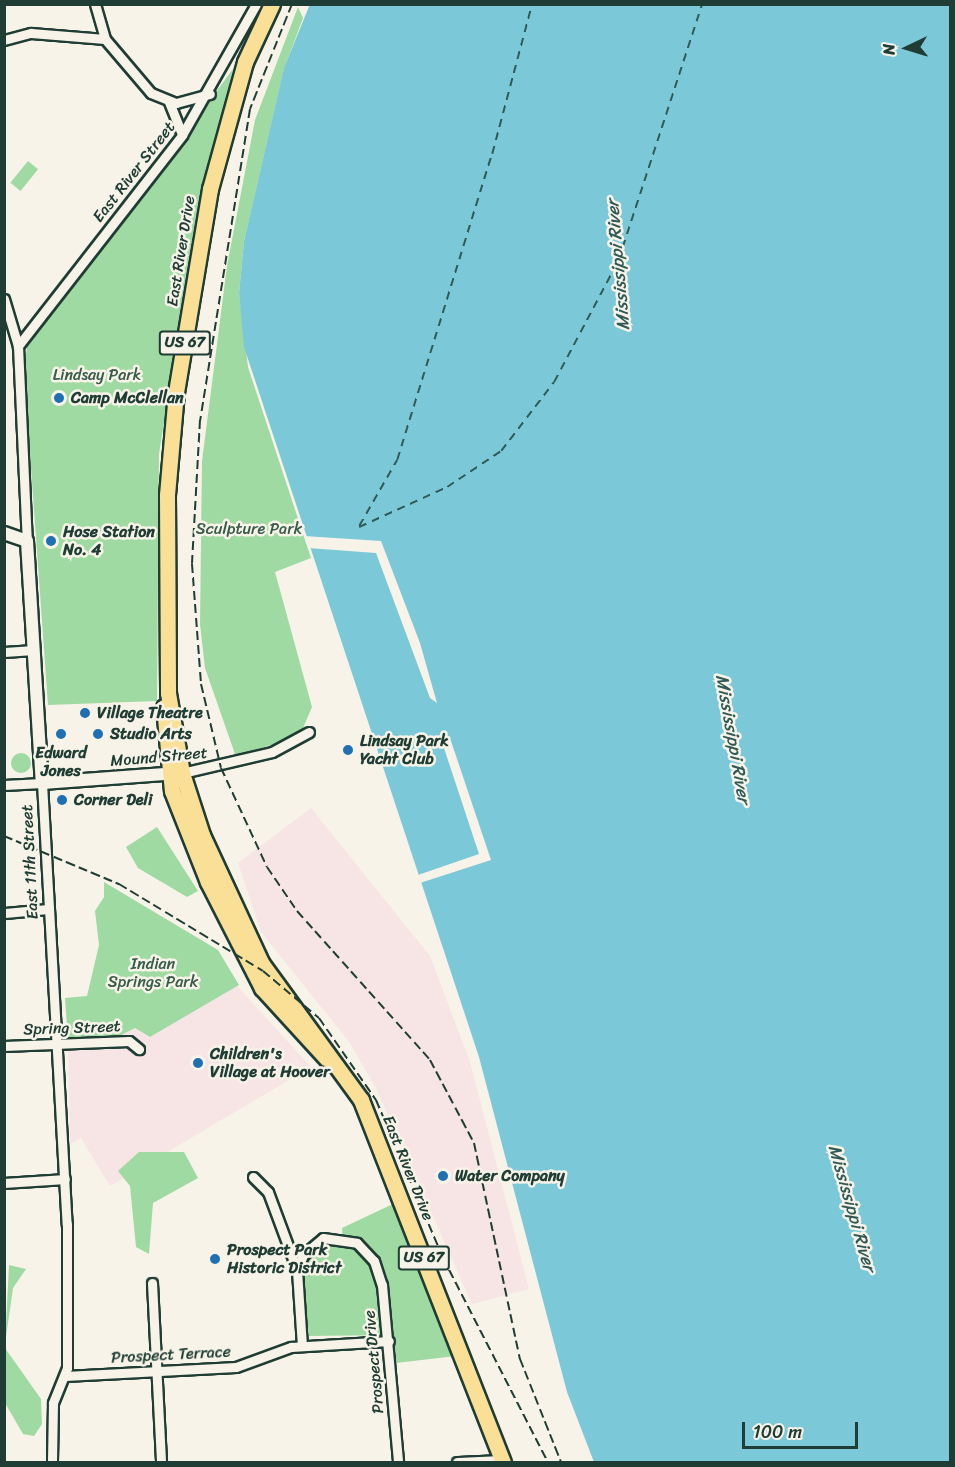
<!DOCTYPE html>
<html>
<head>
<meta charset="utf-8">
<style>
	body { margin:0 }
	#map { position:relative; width:955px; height:1467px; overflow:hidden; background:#f7f3e8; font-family:Sriracha,sans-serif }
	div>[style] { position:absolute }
	.built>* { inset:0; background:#f7e4e4 }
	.green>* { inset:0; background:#9edaa1; transform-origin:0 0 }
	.round { border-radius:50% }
	.water>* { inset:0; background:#7bc9d8 }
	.pier>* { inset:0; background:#f7f3e8 }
	.ferry>* { height:1.5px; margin-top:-0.75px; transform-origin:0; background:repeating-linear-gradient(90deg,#315955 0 8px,transparent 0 14px) }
	.roads { filter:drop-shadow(2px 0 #1f3d34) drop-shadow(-2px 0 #1f3d34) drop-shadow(0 2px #1f3d34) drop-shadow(0 -2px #1f3d34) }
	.minor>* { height:9px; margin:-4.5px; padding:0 4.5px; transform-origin:4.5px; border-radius:4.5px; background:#f7f3e8 }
	.tertiary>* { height:12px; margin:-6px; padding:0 6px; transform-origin:6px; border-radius:6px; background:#f7f3e8 }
	.primary>* { height:15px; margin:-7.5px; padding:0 7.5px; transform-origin:7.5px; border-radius:7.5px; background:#fadf96 }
	.rail>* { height:2px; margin-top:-1px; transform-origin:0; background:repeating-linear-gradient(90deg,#1f3d34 0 9px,transparent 0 13.5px) }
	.dots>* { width:16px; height:16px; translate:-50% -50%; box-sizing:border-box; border:3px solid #f7f3e8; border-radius:50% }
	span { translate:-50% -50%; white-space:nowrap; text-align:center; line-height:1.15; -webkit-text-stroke:5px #f7f3e8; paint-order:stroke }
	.shield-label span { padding:2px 4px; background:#f7f3e8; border:2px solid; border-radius:4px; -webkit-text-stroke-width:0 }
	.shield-label { font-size:15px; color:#1f3d34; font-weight:700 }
	.street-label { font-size:16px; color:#1f3d34 }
	.park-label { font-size:16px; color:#385c4a }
	.poi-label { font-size:16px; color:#1f3d34; font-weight:700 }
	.left { translate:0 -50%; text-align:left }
	.water-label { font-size:18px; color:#315955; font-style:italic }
	.frame { position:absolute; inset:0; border:6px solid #1f3d34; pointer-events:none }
	.north { position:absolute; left:877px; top:18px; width:60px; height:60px; -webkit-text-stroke:4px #f7f3e8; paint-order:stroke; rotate:266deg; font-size:16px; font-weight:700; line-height:24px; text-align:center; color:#1f3d34 }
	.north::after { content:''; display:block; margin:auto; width:21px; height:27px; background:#1f3d34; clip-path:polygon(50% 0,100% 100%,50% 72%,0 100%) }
	.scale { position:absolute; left:742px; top:1422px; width:116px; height:27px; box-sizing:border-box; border:3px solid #1f3d34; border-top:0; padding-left:8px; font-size:18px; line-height:21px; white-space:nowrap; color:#1f3d34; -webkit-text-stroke:4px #f7f3e8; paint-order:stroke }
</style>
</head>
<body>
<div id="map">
	<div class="built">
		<div style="clip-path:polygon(311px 808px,430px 956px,470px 1062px,529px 1289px,472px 1304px,376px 1088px,350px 1043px,261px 932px,238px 863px)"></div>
		<div style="clip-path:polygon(237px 986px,311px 1067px,110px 1186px,81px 1138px,70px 1144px,68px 1041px,135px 1028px,150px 1037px)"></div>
	</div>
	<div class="green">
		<div style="clip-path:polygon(298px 7px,303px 18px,284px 69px,244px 241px,239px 293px,248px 367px,311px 558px,275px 572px,312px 707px,300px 735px,236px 757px,205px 668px,200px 624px,202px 461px,227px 266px,255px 120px)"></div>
		<div style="clip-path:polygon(233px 69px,197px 213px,159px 454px,157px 701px,48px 705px,24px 370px,27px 347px)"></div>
		<div style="left:28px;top:161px;width:13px;height:28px;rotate:39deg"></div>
		<div class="round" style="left:11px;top:753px;width:20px;height:20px"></div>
		<div style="clip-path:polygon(157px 827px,198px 891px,187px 897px,138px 868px,126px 847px)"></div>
		<div style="clip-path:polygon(104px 882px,218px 950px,239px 985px,150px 1037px,135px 1028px,117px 1037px,68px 1041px,65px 998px,87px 996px,99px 945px,95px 911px,104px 897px)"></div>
		<div style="clip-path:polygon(139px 1152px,184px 1152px,198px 1178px,153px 1203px,149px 1254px,136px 1247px,130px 1186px,118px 1171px)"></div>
		<div style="clip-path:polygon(395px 1203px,456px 1356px,396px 1363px,394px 1335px,309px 1336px,303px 1274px,307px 1255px,321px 1242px,343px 1241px,342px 1228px)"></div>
		<div style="clip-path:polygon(9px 1265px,26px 1269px,13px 1288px,5px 1344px)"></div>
		<div style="clip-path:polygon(5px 1348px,41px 1399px,42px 1424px,34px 1436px,23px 1434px,5px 1403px)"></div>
	</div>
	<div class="water">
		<div style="clip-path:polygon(310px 4px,950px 5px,950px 1462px,594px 1462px,567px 1392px,479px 1057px,244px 347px,239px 293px,244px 241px,284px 68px)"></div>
	</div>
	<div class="pier">
		<div style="clip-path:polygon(304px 536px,381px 541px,420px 643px,437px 703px,430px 698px,376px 553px,308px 548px)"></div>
		<div style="clip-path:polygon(440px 736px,451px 741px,491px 860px,420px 883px,418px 875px,479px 854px)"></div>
	</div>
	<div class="ferry">
		<div style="left:359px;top:526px;width:76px;rotate:-60.1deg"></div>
		<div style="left:397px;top:460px;width:320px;rotate:-72.8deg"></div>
		<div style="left:492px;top:154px;width:155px;rotate:-75.1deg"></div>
		<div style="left:359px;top:527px;width:97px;rotate:-24.4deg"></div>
		<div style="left:447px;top:487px;width:65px;rotate:-33.7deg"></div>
		<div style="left:501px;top:451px;width:87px;rotate:-52.5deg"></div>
		<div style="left:554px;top:382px;width:137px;rotate:-62.1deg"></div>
		<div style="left:618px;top:261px;width:270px;rotate:-71.9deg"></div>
	</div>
	<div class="roads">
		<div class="minor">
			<div style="left:95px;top:4px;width:36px;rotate:74deg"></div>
			<div style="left:105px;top:39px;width:71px;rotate:49.6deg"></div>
			<div style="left:151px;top:93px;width:27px;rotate:22deg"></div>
			<div style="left:176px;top:103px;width:35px;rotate:-15deg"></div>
			<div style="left:4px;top:40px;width:28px;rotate:-15deg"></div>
			<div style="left:31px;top:33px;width:74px;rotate:4.6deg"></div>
			<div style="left:169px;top:102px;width:35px;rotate:68deg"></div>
			<div style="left:4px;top:299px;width:49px;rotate:73.4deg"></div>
			<div style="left:18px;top:346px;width:195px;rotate:87.4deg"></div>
			<div style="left:18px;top:346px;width:267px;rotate:-52.1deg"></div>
			<div style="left:182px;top:135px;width:150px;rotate:-60.5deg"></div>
			<div style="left:4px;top:652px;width:30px;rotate:-4deg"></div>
			<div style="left:182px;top:773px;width:92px;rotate:-13.1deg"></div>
			<div style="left:272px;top:752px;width:42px;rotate:-28.4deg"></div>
			<div style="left:4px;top:785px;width:38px;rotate:-3deg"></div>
			<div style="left:42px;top:783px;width:442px;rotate:86.8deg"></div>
			<div style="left:67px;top:1224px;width:144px;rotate:90deg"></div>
			<div style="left:67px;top:1368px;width:38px;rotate:112deg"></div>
			<div style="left:53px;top:1403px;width:59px;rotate:91deg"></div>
			<div style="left:4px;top:913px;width:45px;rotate:-5.1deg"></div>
			<div style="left:4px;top:1046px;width:125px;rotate:-2.3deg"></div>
			<div style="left:129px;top:1041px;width:13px;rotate:39deg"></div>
			<div style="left:253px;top:1177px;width:21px;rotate:45deg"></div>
			<div style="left:268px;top:1192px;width:83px;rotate:69.6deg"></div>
			<div style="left:4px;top:1183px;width:61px;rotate:-3.8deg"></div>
			<div style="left:152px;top:1283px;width:179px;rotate:87.1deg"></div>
			<div style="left:302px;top:1346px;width:76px;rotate:-93.8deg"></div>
			<div style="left:297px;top:1270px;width:16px;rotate:-68deg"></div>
			<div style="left:303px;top:1255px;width:26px;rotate:-40deg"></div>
			<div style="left:323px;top:1238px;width:34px;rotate:8deg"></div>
			<div style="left:357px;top:1243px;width:25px;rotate:47deg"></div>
			<div style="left:374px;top:1261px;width:25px;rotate:72deg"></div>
			<div style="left:382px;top:1285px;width:178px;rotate:84.8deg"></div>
			<div style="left:65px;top:1376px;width:171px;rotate:-3deg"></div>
			<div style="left:236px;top:1367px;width:59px;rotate:-20deg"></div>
			<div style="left:291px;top:1347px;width:98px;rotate:-3.5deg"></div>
			<div style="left:457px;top:1462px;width:45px;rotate:-2.5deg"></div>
		</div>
		<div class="tertiary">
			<div style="left:4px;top:533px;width:24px;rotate:19deg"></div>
			<div style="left:27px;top:541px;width:242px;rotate:86.5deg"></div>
			<div style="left:42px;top:783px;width:137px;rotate:-4.2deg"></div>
		</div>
		<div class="primary">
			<div style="left:272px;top:4px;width:64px;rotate:115deg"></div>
			<div style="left:245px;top:62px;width:132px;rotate:105.4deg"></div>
			<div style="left:210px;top:189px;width:206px;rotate:99.5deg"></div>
			<div style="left:176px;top:392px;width:103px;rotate:95deg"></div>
			<div style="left:167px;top:495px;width:198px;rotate:89.7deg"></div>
			<div style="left:168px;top:693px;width:81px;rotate:80.1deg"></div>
			<div style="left:182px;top:773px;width:65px;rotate:72.1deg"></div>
			<div style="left:202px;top:835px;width:142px;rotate:65.1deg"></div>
			<div style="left:262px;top:964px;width:168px;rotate:53.9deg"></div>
			<div style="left:361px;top:1100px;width:389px;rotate:68.6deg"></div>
			<div style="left:164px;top:707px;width:84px;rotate:84.6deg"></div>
			<div style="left:172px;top:791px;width:98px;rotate:68.4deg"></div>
			<div style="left:208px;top:882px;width:119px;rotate:63deg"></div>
			<div style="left:262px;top:988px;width:96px;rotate:47.5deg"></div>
		</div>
	</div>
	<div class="rail">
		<div style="left:292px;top:4px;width:113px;rotate:111.8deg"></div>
		<div style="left:250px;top:109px;width:315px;rotate:99.1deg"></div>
		<div style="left:200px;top:420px;width:144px;rotate:93.2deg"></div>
		<div style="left:192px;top:564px;width:120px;rotate:85.7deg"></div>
		<div style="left:201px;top:684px;width:86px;rotate:76.6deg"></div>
		<div style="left:221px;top:768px;width:109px;rotate:65.1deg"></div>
		<div style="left:267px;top:867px;width:53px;rotate:55.7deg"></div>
		<div style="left:297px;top:911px;width:200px;rotate:48.2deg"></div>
		<div style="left:430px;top:1060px;width:94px;rotate:62.1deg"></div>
		<div style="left:474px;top:1143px;width:221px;rotate:78deg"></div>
		<div style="left:520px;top:1359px;width:111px;rotate:68.3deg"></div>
		<div style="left:4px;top:836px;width:125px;rotate:22.7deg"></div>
		<div style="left:119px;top:884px;width:168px;rotate:31.1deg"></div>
		<div style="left:263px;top:971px;width:73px;rotate:40deg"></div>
		<div style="left:319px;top:1018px;width:100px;rotate:55.2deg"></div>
		<div style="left:376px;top:1100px;width:172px;rotate:67deg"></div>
		<div style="left:443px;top:1258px;width:229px;rotate:62.8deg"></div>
	</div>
	<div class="dots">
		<div style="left:59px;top:398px;background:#1f6fb2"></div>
		<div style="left:51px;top:541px;background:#1f6fb2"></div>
		<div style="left:85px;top:713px;background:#1f6fb2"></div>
		<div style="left:61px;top:734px;background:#1f6fb2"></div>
		<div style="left:98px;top:734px;background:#1f6fb2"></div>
		<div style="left:348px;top:750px;background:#1f6fb2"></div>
		<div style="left:62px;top:800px;background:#1f6fb2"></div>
		<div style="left:198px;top:1063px;background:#1f6fb2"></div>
		<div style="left:443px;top:1176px;background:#1f6fb2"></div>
		<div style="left:215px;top:1259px;background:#1f6fb2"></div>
	</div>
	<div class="shield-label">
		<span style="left:185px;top:343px">US 67</span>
		<span style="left:424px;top:1258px">US 67</span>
	</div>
	<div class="street-label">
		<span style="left:134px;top:172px;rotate:-52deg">East River Street</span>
		<span style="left:181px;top:251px;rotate:-81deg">East River Drive</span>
		<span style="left:159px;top:757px;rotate:-5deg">Mound Street</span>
		<span style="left:30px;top:862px;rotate:-93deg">East 11th Street</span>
		<span style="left:72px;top:1028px;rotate:-2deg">Spring Street</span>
		<span style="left:408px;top:1168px;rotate:68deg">East River Drive</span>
		<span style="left:171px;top:1355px;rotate:-3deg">Prospect Terrace</span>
		<span style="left:374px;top:1362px;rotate:-95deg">Prospect Drive</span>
	</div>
	<div class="park-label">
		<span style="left:97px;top:375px">Lindsay Park</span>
		<span style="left:249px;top:529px">Sculpture Park</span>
		<span style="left:153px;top:973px">Indian<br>Springs Park</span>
	</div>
	<div class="poi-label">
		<span class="left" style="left:71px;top:398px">Camp McClellan</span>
		<span class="left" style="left:63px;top:541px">Hose Station<br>No. 4</span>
		<span class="left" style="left:97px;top:713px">Village Theatre</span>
		<span class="left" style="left:110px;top:734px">Studio Arts</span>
		<span class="left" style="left:360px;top:750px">Lindsay Park<br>Yacht Club</span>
		<span style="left:61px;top:762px">Edward<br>Jones</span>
		<span class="left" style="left:74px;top:800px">Corner Deli</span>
		<span class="left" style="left:210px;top:1063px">Children's<br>Village at Hoover</span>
		<span class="left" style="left:455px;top:1176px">Water Company</span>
		<span class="left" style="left:227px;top:1259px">Prospect Park<br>Historic District</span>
	</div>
	<div class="water-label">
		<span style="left:618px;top:265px;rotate:-95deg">Mississippi River</span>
		<span style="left:733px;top:739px;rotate:80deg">Mississippi River</span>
		<span style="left:852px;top:1208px;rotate:74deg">Mississippi River</span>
	</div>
	<div class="frame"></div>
	<div class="north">N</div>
	<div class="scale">100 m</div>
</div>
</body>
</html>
